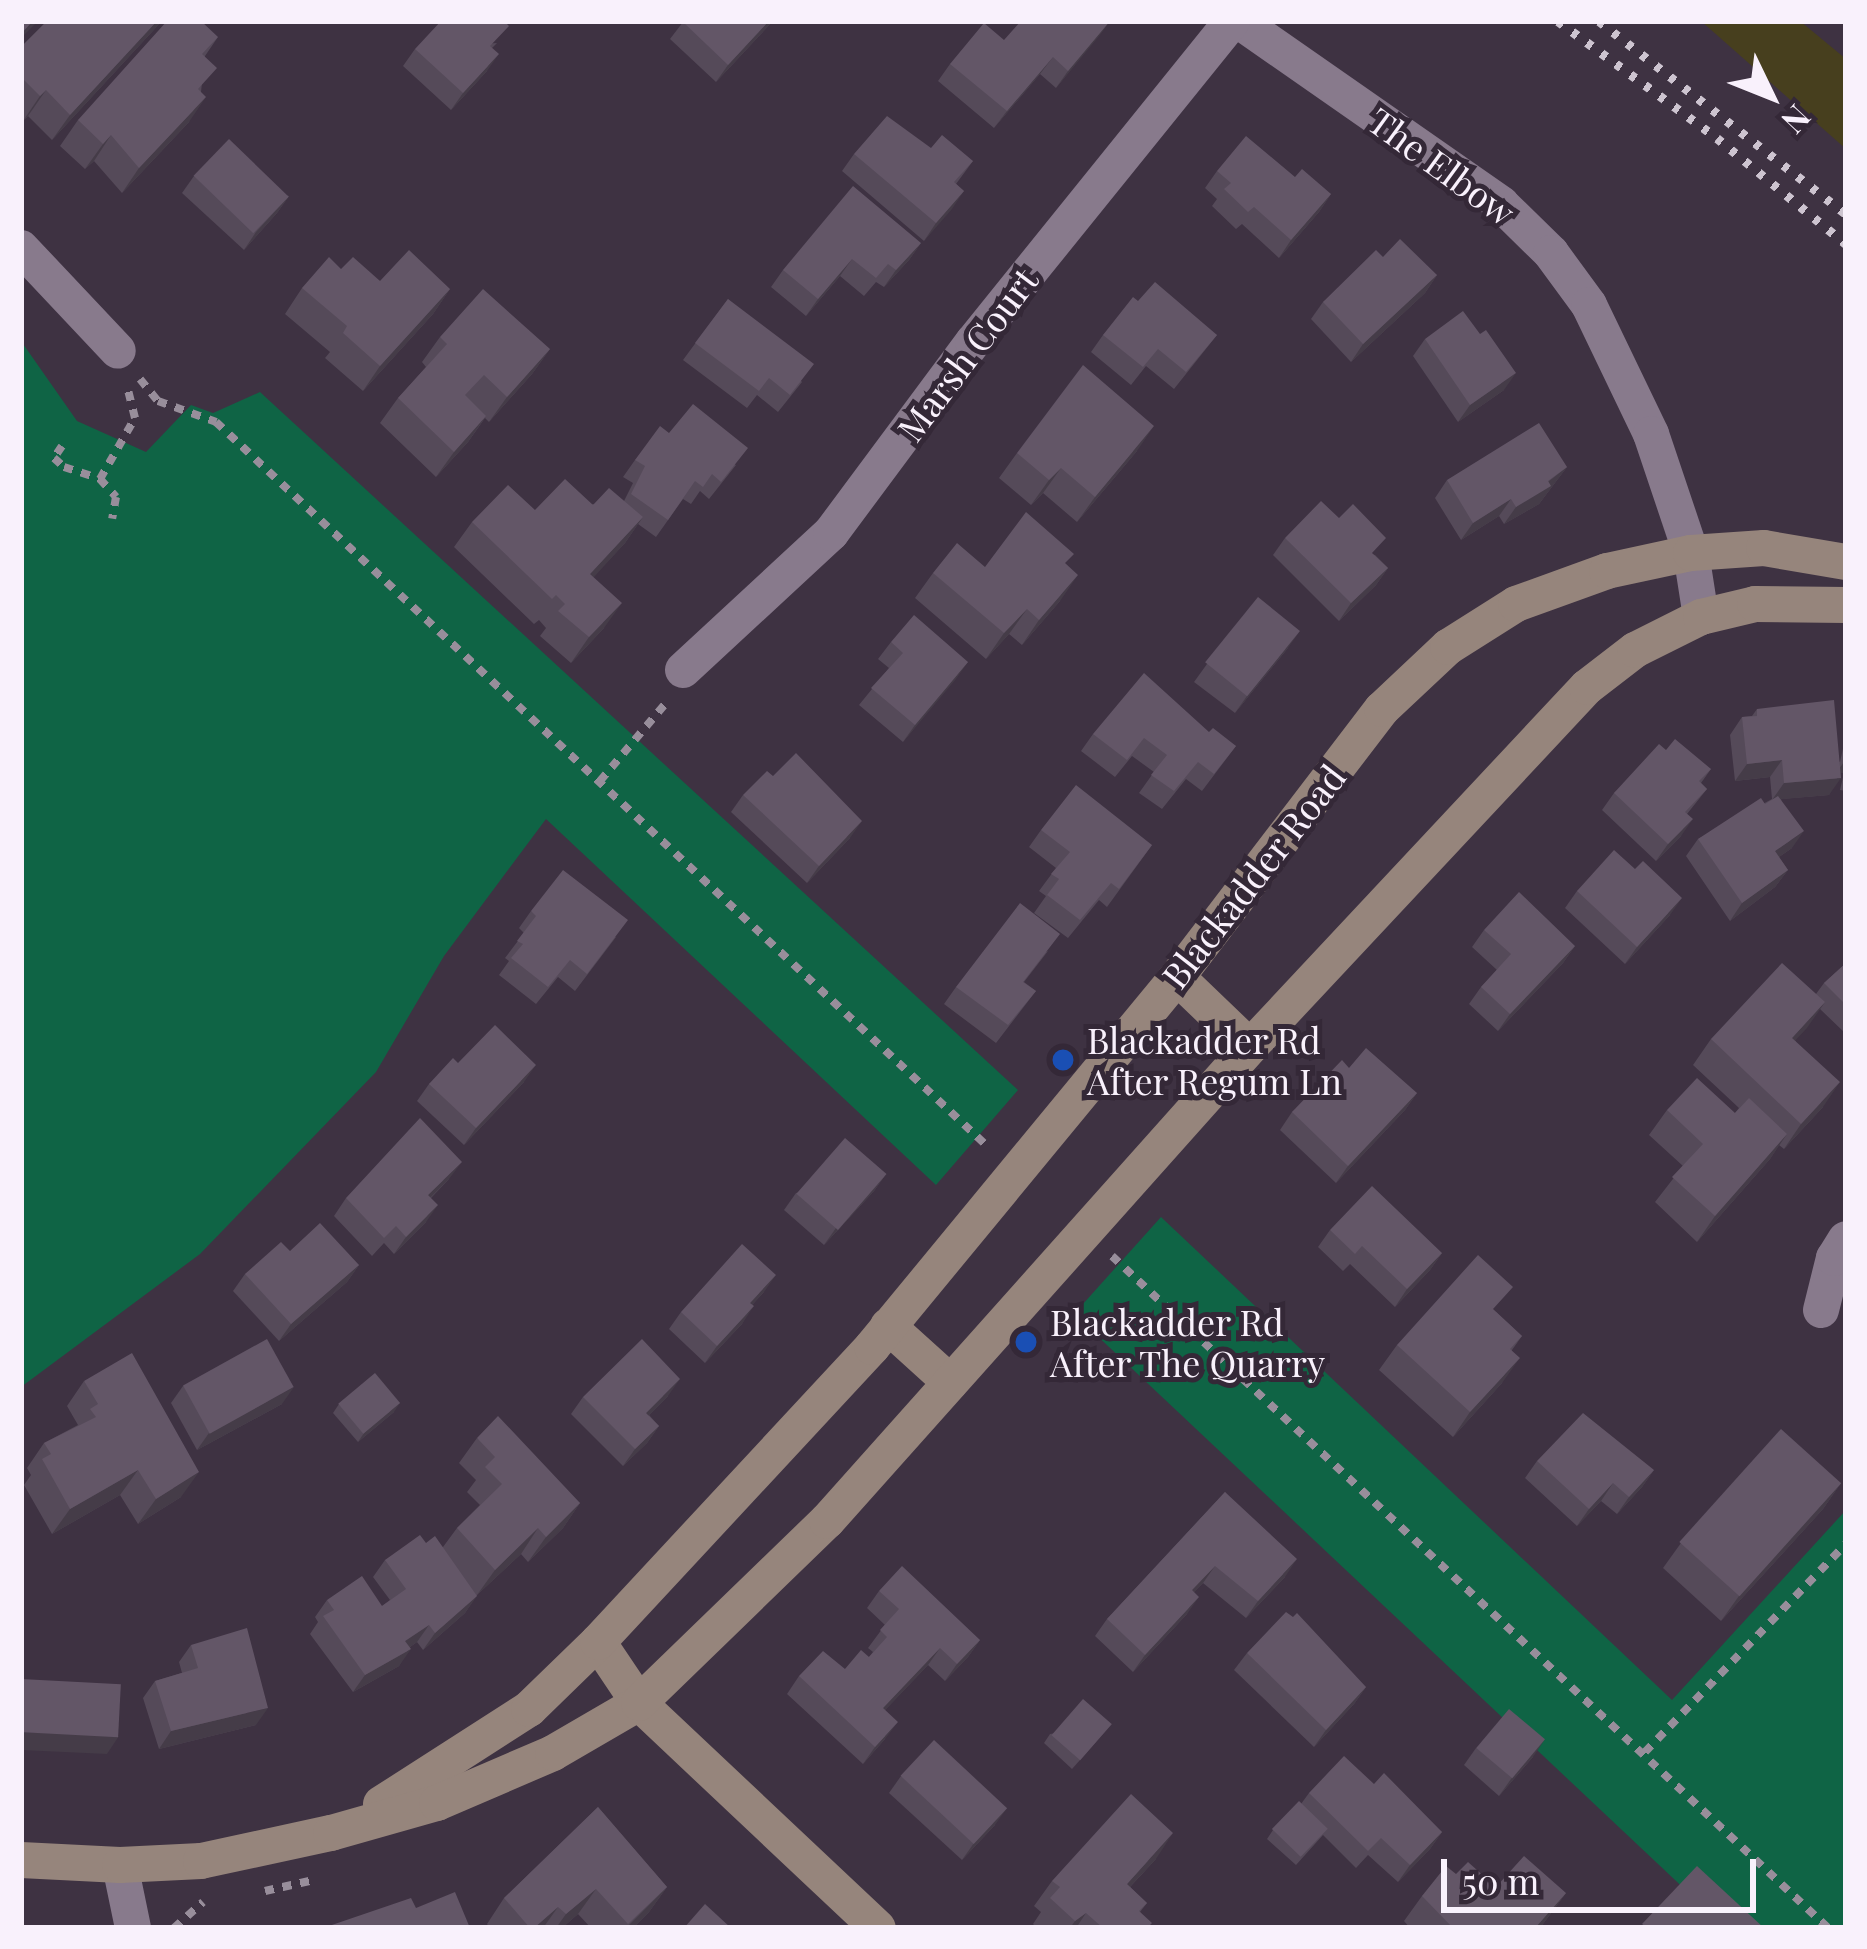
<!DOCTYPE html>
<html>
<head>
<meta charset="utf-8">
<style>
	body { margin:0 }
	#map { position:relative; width:1867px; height:1949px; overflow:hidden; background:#3e3242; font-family:"Playfair Display",serif }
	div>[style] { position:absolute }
	.green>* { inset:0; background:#0f6445 }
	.sand>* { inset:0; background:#473f1e }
	.path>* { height:8px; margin-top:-4px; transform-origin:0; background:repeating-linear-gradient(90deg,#988e9b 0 9px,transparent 0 18px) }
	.street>* { height:36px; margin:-18px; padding:0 18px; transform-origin:18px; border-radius:18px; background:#887a8c }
	.secondary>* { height:36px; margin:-18px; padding:0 18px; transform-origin:18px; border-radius:18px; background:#96857c }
	.rail>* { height:9px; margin-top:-4.5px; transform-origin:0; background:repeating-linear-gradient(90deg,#cdc4d0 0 6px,transparent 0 18px) }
	.wall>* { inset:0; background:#554a59 }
	.shaded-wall>* { inset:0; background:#453c48 }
	.building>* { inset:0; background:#635667; transform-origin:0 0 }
	.dots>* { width:33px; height:33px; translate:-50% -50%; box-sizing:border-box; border:6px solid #342837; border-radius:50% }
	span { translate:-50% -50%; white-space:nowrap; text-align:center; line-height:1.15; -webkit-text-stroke:10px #342837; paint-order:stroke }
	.street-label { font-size:36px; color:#f9f1fc }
	.poi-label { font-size:36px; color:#f9f1fc }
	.left { translate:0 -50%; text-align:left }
	.frame { position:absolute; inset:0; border:24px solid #f9f1fc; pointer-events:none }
	.north { position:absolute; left:1711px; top:36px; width:120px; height:120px; -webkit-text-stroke:9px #342837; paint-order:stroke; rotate:133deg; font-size:33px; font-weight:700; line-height:48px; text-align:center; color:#f9f1fc }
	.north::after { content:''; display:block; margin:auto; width:42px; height:54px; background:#f9f1fc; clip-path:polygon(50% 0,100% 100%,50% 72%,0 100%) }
	.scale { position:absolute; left:1441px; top:1859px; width:315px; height:54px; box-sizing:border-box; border:6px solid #f9f1fc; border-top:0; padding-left:15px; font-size:36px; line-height:42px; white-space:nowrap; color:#f9f1fc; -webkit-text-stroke:9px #342837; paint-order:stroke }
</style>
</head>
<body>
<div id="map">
	<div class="green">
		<div style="clip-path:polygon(21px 341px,77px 421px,146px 452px,191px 405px,213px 413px,260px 392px,1018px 1090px,936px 1185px,546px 819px,444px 956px,376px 1072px,200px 1254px,21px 1387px)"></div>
		<div style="clip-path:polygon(1161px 1217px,1672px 1700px,1846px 1510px,1846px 1928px,1726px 1928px,1074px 1314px)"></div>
	</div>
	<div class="sand">
		<div style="clip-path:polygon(1701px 21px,1800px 21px,1846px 59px,1846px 149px)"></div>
	</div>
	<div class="path">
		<div style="left:140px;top:379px;width:28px;rotate:51deg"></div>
		<div style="left:158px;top:401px;width:62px;rotate:19.9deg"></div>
		<div style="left:216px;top:422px;width:1059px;rotate:43.2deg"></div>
		<div style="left:62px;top:446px;width:14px;rotate:124deg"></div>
		<div style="left:54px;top:458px;width:13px;rotate:42deg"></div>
		<div style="left:64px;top:467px;width:38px;rotate:18deg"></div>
		<div style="left:100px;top:479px;width:70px;rotate:-60.2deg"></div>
		<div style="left:135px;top:418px;width:32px;rotate:-104deg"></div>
		<div style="left:100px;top:479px;width:24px;rotate:48deg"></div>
		<div style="left:116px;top:497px;width:22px;rotate:100deg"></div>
		<div style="left:600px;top:781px;width:102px;rotate:-49.8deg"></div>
		<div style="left:1112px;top:1256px;width:982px;rotate:43.18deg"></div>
		<div style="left:1645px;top:1752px;width:289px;rotate:-46deg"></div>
		<div style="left:265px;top:1891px;width:50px;rotate:-12.7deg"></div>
		<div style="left:174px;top:1928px;width:39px;rotate:-42deg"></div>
	</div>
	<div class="street">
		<div style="left:1239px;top:21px;width:320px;rotate:34.9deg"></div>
		<div style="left:1501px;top:204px;width:70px;rotate:44.4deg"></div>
		<div style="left:1551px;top:253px;width:64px;rotate:53.8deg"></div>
		<div style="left:1589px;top:305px;width:143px;rotate:64.3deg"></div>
		<div style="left:1651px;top:434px;width:126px;rotate:71.4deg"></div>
		<div style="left:1691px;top:553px;width:65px;rotate:81.1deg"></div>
		<div style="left:21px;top:248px;width:141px;rotate:46.7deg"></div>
		<div style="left:683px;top:670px;width:202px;rotate:-42.8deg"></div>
		<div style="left:831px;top:533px;width:238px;rotate:-53.4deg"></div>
		<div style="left:973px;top:342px;width:412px;rotate:-51.1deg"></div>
		<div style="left:1821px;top:1310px;width:54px;rotate:-76deg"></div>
		<div style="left:1834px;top:1258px;width:22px;rotate:-58deg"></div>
		<div style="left:120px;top:1865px;width:64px;rotate:78.3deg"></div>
	</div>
	<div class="secondary">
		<div style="left:1177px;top:977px;width:101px;rotate:43.8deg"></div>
		<div style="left:888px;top:1326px;width:84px;rotate:42.1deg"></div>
		<div style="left:598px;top:1642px;width:73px;rotate:56.1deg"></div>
		<div style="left:639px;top:1703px;width:328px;rotate:43.3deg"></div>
		<div style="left:381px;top:1804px;width:176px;rotate:-32.7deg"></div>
		<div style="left:529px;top:1709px;width:96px;rotate:-44.2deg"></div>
		<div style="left:598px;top:1642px;width:403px;rotate:-47.1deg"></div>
		<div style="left:872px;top:1347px;width:480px;rotate:-50.5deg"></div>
		<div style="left:1177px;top:977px;width:337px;rotate:-52.6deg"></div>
		<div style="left:1382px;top:709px;width:91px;rotate:-43.2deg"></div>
		<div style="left:1448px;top:647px;width:80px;rotate:-32.3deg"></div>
		<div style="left:1516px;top:604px;width:97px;rotate:-19.9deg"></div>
		<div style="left:1607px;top:571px;width:86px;rotate:-12.1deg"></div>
		<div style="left:1691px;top:553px;width:73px;rotate:-3.9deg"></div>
		<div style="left:1764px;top:548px;width:83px;rotate:9.7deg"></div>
		<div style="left:21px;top:1860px;width:99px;rotate:2.9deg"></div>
		<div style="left:120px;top:1865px;width:81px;rotate:-2.8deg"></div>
		<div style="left:201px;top:1861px;width:133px;rotate:-12.2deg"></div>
		<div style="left:331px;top:1833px;width:110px;rotate:-15.8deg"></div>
		<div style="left:437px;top:1803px;width:126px;rotate:-23.3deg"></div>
		<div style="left:553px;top:1753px;width:99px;rotate:-30.2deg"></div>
		<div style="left:639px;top:1703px;width:262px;rotate:-44.1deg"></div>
		<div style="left:827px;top:1521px;width:635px;rotate:-48.25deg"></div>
		<div style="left:1250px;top:1047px;width:493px;rotate:-46.9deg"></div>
		<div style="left:1587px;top:687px;width:61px;rotate:-37.6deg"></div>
		<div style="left:1635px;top:650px;width:74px;rotate:-26.6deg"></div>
		<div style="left:1701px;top:617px;width:56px;rotate:-13.5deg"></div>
		<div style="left:1755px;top:604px;width:91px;rotate:0.6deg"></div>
	</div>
	<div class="rail">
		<div style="left:1558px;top:21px;width:197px;rotate:36.3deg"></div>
		<div style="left:1717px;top:138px;width:167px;rotate:39.4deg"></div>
		<div style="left:1599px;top:21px;width:313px;rotate:38deg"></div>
	</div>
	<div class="wall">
		<div style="clip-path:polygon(47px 21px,162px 21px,52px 140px,28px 116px,23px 121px,21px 119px,21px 47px)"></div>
		<div style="clip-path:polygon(773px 21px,716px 82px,670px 39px,683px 22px)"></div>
		<div style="clip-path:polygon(1110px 21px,1056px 88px,1040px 74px,994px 128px,938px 81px,950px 64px,1004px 40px)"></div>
		<div style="clip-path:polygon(218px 37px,205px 56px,201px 92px,189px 122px,122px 193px,94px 161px,85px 169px,60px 146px,78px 120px)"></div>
		<div style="clip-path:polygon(497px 43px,492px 48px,487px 71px,451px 110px,403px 66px,415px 49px)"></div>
		<div style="clip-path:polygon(931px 148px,973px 161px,956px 184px,964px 191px,924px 241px,842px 171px,854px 154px)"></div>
		<div style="clip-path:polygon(1217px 171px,1295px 177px,1331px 194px,1319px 212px,1279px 258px,1242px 224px,1236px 229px,1212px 206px,1217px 199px,1205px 188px)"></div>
		<div style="clip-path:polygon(194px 176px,289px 196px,277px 213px,244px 250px,182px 193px)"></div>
		<div style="clip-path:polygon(921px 243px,909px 260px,884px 287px,876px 282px,864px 296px,840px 276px,806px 316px,771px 287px,783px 270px)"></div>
		<div style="clip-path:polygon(1383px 257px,1437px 275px,1425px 293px,1351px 362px,1311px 319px,1323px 302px)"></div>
		<div style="clip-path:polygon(341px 269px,380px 281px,450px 289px,433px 314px,363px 391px,325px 358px,330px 352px,285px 314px,302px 288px)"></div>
		<div style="clip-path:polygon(728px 299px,802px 382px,778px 412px,757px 395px,747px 408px,683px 360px)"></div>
		<div style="clip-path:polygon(1138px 301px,1217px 335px,1174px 389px,1146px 366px,1131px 385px,1091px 352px,1103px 335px)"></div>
		<div style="clip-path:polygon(1480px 334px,1504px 390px,1458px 422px,1413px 356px,1425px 339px)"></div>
		<div style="clip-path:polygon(440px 337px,550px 349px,532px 374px,489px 422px,485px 418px,468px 442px,436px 477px,380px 423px,398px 398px,426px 367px,422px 362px)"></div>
		<div style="clip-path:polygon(669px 433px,736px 465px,709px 499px,700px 491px,691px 504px,683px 499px,656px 537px,638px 524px,625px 543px,593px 577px,604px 628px,571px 663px,540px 636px,546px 628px,539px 620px,534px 624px,454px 547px,472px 522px,535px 510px,624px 501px,633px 483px,623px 477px,635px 460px)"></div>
		<div style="clip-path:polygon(1137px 451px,1077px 522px,1043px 493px,1031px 505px,999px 478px,1017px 453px)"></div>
		<div style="clip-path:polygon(1567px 467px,1539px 504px,1504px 524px,1499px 516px,1461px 540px,1435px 498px,1447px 480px)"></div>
		<div style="clip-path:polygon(1285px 538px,1375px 555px,1388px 568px,1376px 585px,1339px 621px,1273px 555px)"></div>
		<div style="clip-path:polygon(1067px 565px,1060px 601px,1022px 645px,1009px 634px,986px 659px,915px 598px,933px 573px,985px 567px)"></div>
		<div style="clip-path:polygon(891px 642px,968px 662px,903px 742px,859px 705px,889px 668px,878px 659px)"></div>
		<div style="clip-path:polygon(1288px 648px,1235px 713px,1194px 682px,1207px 664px)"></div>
		<div style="clip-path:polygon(1757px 709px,1840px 762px,1846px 735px,1846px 791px,1840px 790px,1844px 773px,1840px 772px,1829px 795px,1781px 799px,1792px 848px,1779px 857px,1788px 870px,1775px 887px,1730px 921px,1686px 856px,1698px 839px,1772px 799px,1770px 777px,1735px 781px,1730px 735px,1742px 717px,1752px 716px)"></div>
		<div style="clip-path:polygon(1209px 732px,1236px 746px,1202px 791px,1186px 779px,1162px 809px,1139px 793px,1154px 772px,1132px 756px,1115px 777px,1081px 751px,1093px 734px)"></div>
		<div style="clip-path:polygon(1666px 750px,1711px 769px,1701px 783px,1707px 789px,1687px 814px,1681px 836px,1656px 861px,1602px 810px,1614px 793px)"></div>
		<div style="clip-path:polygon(743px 795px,850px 838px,807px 883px,731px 812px)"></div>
		<div style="clip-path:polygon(1041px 830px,1152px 845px,1107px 907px,1099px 900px,1068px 938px,1034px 913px,1046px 896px,1039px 891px,1056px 868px,1029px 847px)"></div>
		<div style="clip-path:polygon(1635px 869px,1670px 915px,1625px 964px,1565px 908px,1577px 891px)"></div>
		<div style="clip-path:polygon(531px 911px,616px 937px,575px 991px,558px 977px,536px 1004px,499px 975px,509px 961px,505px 958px,524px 933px,519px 928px)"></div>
		<div style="clip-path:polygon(1484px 930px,1575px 946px,1563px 963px,1498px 1031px,1469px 1004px,1481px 987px,1497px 970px,1472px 947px)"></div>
		<div style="clip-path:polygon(1048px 951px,1024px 982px,1036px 991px,996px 1043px,944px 1004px,956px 987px)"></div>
		<div style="clip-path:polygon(1846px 963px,1846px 1034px,1820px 1009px,1795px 1040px,1823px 1107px,1784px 1149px,1779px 1145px,1770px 1159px,1697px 1242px,1655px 1202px,1683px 1166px,1649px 1135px,1667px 1110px,1735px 1113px,1739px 1108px,1693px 1065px,1711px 1039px,1816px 994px,1824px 983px)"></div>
		<div style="clip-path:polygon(458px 1063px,524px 1082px,464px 1145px,417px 1101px,429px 1084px)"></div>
		<div style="clip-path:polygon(1349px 1068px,1417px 1093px,1405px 1110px,1336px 1183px,1280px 1130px,1292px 1112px)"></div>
		<div style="clip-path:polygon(886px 1174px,874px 1191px,824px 1245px,784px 1210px,796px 1193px)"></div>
		<div style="clip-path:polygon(449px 1179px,431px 1198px,426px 1222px,394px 1254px,384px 1243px,372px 1256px,334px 1216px,346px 1198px)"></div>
		<div style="clip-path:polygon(1330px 1230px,1442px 1253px,1430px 1270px,1395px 1307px,1350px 1264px,1343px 1271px,1318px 1247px)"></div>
		<div style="clip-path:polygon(290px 1251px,359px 1265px,347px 1282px,279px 1341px,233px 1291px,245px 1274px)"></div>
		<div style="clip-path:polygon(764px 1292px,752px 1305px,742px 1324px,705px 1363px,669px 1329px,681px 1312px)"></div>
		<div style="clip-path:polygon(1496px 1312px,1522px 1336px,1512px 1350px,1502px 1383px,1453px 1437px,1379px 1370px,1397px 1345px)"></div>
		<div style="clip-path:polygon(84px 1381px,181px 1497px,138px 1524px,120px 1495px,52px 1534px,24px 1485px,31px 1475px,27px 1468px,44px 1443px,78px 1425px,67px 1406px)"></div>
		<div style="clip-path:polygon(183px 1386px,282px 1404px,197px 1450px,171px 1403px)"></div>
		<div style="clip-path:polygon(668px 1396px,649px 1415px,659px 1426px,647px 1443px,623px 1466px,571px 1414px,583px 1397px)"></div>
		<div style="clip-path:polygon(339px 1404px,394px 1412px,358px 1442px,333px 1413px)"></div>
		<div style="clip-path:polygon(477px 1438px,580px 1503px,563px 1528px,528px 1562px,521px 1554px,477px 1595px,465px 1613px,423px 1650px,417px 1642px,410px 1647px,399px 1666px,353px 1692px,310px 1634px,318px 1622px,315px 1617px,327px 1600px,382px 1606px,390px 1600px,373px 1577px,385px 1560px,426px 1543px,443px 1547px,457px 1528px,480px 1505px,467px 1492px,476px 1480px,459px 1463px)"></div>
		<div style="clip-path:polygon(1537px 1461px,1654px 1470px,1642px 1487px,1617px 1514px,1601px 1501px,1577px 1526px,1525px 1478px)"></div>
		<div style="clip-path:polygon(1841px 1483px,1823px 1509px,1721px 1621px,1663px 1568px,1681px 1543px)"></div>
		<div style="clip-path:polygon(1225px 1492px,1285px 1577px,1246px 1618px,1203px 1583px,1194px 1592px,1187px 1614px,1133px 1672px,1095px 1636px,1107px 1619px)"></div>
		<div style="clip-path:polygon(879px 1591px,980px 1640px,968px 1657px,945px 1681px,928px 1665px,885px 1710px,885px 1739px,863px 1764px,787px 1694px,799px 1676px,845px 1669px,869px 1657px,873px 1652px,868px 1648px,885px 1625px,867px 1608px)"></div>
		<div style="clip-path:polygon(191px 1645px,256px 1725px,159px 1749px,143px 1698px,155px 1681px,182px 1673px,179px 1662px)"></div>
		<div style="clip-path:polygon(1247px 1653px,1366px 1687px,1354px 1704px,1314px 1747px,1234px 1670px)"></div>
		<div style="clip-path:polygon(1112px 1724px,1072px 1769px,1044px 1743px,1050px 1734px)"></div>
		<div style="clip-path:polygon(1476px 1748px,1533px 1757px,1499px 1796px,1464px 1765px)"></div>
		<div style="clip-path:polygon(901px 1776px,995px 1825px,962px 1860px,889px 1793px)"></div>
		<div style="clip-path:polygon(1374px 1784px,1442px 1832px,1430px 1849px,1398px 1882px,1368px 1855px,1356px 1868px,1323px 1835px,1296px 1865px,1267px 1839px,1273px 1830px,1301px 1804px,1309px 1793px)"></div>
		<div style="clip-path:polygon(598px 1807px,667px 1887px,649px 1912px,633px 1928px,591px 1928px,578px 1914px,562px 1928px,490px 1928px,487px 1924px,504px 1898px)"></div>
		<div style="clip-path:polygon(1156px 1859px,1130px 1887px,1147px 1903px,1140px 1912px,1148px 1928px,1037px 1928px,1033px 1924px,1041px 1912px,1034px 1906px,1052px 1881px)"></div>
		<div style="clip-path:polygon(1456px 1874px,1496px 1887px,1566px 1893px,1540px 1928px,1410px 1928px,1404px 1921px,1422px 1896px)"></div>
	</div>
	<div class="shaded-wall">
		<div style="clip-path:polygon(33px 21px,38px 21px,21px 38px,21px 34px)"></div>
		<div style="clip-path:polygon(157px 21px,162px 21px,52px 140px,70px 115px)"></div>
		<div style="clip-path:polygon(769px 21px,773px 21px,716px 82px,728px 65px)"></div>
		<div style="clip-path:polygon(1110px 21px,1100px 35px,1056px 88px,1068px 71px)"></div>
		<div style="clip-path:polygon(499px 54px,487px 71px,451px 110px,463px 93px)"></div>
		<div style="clip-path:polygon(1053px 57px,1040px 74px,994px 128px,1007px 111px)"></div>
		<div style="clip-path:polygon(46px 90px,28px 116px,23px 121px,40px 96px)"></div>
		<div style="clip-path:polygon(206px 97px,189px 122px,122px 193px,139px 168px)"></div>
		<div style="clip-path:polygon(111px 135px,94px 161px,85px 169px,103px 144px)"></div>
		<div style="clip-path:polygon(964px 191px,952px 209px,924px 241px,936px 223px)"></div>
		<div style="clip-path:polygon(1331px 194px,1319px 212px,1279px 258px,1291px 240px)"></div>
		<div style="clip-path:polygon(289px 196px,277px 213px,244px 250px,256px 232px)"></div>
		<div style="clip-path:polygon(921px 243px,909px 260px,884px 287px,896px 270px)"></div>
		<div style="clip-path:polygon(852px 259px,840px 276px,806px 316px,818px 299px)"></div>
		<div style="clip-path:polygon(1437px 275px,1425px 293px,1351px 362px,1363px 344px)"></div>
		<div style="clip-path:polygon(450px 289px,433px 314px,363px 391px,380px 366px)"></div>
		<div style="clip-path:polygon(550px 349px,532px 374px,489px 422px,507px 397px)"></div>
		<div style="clip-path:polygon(1516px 373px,1504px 390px,1458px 422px,1470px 405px)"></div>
		<div style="clip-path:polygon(486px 416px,468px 442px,436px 477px,454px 452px)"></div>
		<div style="clip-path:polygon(1154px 426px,1137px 451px,1077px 522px,1095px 497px)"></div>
		<div style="clip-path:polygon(1567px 467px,1539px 504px,1504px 524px,1516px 507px)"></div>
		<div style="clip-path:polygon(1061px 468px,1043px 493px,1031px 505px,1049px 480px)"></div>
		<div style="clip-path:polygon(1511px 499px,1499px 516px,1461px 540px,1473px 523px)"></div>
		<div style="clip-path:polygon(643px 517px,625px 543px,573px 600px,590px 574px)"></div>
		<div style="clip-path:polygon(1388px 568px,1376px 585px,1339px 621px,1351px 603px)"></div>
		<div style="clip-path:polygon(1078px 575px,1060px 601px,1022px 645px,1039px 620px)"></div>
		<div style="clip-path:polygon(622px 603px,604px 628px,571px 663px,589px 637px)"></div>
		<div style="clip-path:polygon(1027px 609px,1009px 634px,986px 659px,1004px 633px)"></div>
		<div style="clip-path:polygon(1300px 631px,1288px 648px,1235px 713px,1247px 696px)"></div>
		<div style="clip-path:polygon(968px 662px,956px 679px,903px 742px,915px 725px)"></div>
		<div style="clip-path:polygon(1846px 759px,1846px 770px,1844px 773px,1837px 772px)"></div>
		<div style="clip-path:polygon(1782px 760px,1770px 777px,1735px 781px,1747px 764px)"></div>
		<div style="clip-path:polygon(1841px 778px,1829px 795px,1772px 800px,1784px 783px)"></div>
		<div style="clip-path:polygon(1693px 819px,1681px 836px,1656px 861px,1668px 844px)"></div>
		<div style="clip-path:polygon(862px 821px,850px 838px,807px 883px,819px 866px)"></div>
		<div style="clip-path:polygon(1804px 831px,1792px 848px,1763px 868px,1775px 851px)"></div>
		<div style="clip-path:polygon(1788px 870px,1775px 887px,1730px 921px,1742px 903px)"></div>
		<div style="clip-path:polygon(1682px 898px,1670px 915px,1625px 964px,1637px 947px)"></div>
		<div style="clip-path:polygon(1575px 946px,1563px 963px,1498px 1031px,1510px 1014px)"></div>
		<div style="clip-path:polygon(1825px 1002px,1807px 1028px,1774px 1063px,1792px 1038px)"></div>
		<div style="clip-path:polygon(536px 1065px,524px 1082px,464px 1145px,476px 1128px)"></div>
		<div style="clip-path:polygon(1840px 1082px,1823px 1107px,1784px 1149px,1801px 1124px)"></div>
		<div style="clip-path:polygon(1417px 1093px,1405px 1110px,1336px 1183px,1348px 1166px)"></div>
		<div style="clip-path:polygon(1787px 1134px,1770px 1159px,1697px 1242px,1715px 1216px)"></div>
		<div style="clip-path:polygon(462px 1162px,449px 1179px,416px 1212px,428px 1195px)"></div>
		<div style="clip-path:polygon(886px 1174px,874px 1191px,824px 1245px,836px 1228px)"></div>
		<div style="clip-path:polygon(438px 1205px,426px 1222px,394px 1254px,406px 1237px)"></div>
		<div style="clip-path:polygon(1442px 1253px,1430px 1270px,1395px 1307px,1407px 1289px)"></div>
		<div style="clip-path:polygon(359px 1265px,347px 1282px,279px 1341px,291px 1324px)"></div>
		<div style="clip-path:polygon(776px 1275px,764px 1292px,738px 1320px,750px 1303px)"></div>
		<div style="clip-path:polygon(754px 1306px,742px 1324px,705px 1363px,717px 1346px)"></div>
		<div style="clip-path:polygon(1520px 1358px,1502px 1383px,1453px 1437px,1470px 1412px)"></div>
		<div style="clip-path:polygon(680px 1379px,668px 1396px,634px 1430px,646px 1413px)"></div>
		<div style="clip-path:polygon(294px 1387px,282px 1404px,197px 1450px,209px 1433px)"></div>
		<div style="clip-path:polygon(400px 1403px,394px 1412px,358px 1442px,364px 1433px)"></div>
		<div style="clip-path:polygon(659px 1426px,647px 1443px,623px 1466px,635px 1449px)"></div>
		<div style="clip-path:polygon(138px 1470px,120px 1495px,52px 1534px,70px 1509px)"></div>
		<div style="clip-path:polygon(1654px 1470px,1642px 1487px,1617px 1514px,1629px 1497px)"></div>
		<div style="clip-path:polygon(199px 1472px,181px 1497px,138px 1524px,156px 1499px)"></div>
		<div style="clip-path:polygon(1613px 1483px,1601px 1501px,1577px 1526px,1589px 1509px)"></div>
		<div style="clip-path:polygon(1841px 1483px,1823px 1509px,1721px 1621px,1739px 1596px)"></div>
		<div style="clip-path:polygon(580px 1503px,563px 1528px,528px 1562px,546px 1537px)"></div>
		<div style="clip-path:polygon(538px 1528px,521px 1554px,477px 1595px,495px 1570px)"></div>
		<div style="clip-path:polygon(1297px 1559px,1285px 1577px,1246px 1618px,1258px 1601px)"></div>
		<div style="clip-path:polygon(1215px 1566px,1203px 1583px,1180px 1607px,1192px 1590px)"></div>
		<div style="clip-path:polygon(477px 1596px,465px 1613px,423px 1650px,435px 1633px)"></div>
		<div style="clip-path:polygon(1199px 1597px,1187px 1614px,1133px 1672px,1145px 1655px)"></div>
		<div style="clip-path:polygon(429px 1625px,417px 1642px,393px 1659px,405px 1641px)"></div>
		<div style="clip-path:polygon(980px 1640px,968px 1657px,945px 1681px,957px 1664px)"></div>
		<div style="clip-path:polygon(940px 1648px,928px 1665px,871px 1725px,883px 1708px)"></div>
		<div style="clip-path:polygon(411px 1649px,399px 1666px,353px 1692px,365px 1675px)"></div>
		<div style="clip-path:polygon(1366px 1687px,1354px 1704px,1314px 1747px,1326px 1730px)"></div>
		<div style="clip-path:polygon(268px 1708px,256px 1725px,159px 1749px,171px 1731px)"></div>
		<div style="clip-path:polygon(898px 1722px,885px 1739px,863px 1764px,875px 1747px)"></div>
		<div style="clip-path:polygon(21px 1732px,119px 1736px,107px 1754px,21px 1750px)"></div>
		<div style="clip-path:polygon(1545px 1739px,1533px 1757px,1499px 1796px,1511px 1779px)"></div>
		<div style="clip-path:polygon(1007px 1808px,995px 1825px,962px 1860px,974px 1843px)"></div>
		<div style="clip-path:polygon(1442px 1832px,1430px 1849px,1398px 1882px,1410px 1865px)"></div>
		<div style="clip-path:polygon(1173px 1833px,1156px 1859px,1109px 1909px,1127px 1884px)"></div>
		<div style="clip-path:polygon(667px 1887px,649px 1912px,633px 1928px,626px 1928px)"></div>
		<div style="clip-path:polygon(596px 1889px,578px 1914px,562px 1928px,556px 1928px,566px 1914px)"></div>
		<div style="clip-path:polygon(1566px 1893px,1540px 1928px,1535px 1928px)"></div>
		<div style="clip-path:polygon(558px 1907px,543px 1928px,534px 1928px)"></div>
		<div style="clip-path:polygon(1086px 1913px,1076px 1928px,1070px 1928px,1075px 1921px)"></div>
	</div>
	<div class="building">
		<div style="clip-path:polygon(21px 21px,33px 21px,21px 34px)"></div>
		<div style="clip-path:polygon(47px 21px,157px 21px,70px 115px,46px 90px,40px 96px,21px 77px,21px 47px)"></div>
		<div style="clip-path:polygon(167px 21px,201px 21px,218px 37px,202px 54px,217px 68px,198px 89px,206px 97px,139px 168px,111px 135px,103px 144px,78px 120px)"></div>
		<div style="clip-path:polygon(441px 21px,504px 21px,509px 26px,490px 46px,499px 54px,463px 93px,415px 49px)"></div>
		<div style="clip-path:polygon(684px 21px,769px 21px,728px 65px,683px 22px)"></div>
		<div style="clip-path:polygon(1021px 21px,1110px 21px,1068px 71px,1053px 57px,1007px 111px,950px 64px,984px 23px,1004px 40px)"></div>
		<div style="clip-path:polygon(887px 116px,931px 148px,942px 135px,973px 161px,954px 182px,964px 191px,936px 223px,854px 154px)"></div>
		<div style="clip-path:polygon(1246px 136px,1295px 177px,1302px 169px,1331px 194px,1291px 240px,1254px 207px,1248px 212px,1224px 189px,1231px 183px,1217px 171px)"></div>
		<div style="left:229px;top:139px;width:83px;height:51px;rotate:44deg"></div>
		<div style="clip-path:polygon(853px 186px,921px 243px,896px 270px,888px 264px,876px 278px,852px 259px,818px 299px,783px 270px)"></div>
		<div style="clip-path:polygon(1400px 239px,1437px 275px,1363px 344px,1323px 302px,1376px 250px,1383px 257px)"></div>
		<div style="clip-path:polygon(409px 250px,450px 289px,380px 366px,343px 333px,347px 326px,302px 288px,329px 257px,341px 269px,353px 257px,380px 281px)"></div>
		<div style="clip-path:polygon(1155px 282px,1217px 335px,1186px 372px,1158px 349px,1143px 367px,1103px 335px,1133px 297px,1138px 301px)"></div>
		<div style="clip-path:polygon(483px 289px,550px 349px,507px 397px,484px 375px,465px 395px,486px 416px,454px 452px,398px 398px,447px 344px,440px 337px)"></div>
		<div style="clip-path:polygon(728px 299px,814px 364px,790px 395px,769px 378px,759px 391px,695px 343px)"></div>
		<div style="clip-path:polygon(1463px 311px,1480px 334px,1486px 330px,1516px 373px,1470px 405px,1425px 339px)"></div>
		<div style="clip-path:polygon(1083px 365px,1154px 426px,1095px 497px,1061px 468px,1049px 480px,1017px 453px)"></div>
		<div style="clip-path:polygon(693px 404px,748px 448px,721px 482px,712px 474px,703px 487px,695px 481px,668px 520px,631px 494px,645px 466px,635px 460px,660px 426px,669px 433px)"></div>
		<div style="clip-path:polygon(1539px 423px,1567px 467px,1548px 481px,1551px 486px,1516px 507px,1511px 499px,1473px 523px,1447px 480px)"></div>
		<div style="clip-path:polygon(565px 479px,593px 505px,609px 488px,643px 517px,590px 574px,622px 603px,589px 637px,558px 611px,565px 604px,556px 595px,552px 599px,472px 522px,508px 485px,535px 510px)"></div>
		<div style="clip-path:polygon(1321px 501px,1339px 518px,1353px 504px,1386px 538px,1372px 553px,1388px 568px,1351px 603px,1285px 538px)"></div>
		<div style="clip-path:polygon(1026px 512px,1074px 554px,1065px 563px,1078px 575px,1039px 620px,1027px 609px,1004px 633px,933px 573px,957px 543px,985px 567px)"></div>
		<div style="left:1258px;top:597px;width:54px;height:84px;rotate:39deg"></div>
		<div style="clip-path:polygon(914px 615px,968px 662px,915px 725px,871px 688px,903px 653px,891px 642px)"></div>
		<div style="clip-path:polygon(1144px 673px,1209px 732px,1213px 728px,1236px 746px,1214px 774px,1198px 762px,1174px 791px,1151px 775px,1167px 755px,1144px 738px,1127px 760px,1093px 734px)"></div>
		<div style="clip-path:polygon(1834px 700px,1841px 778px,1784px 783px,1782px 760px,1747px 764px,1742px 717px,1757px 716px,1757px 709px)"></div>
		<div style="clip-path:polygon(1675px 739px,1711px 769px,1699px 781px,1707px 789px,1685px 812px,1693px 819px,1668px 844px,1614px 793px,1659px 744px,1666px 750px)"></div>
		<div style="clip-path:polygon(796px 753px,862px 821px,819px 866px,743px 795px,767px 771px,773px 776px)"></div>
		<div style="clip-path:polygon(1076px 785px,1152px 845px,1119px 889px,1111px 883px,1080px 920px,1047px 895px,1059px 879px,1051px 874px,1070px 852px,1041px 830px)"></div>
		<div style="clip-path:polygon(1778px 796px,1804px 831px,1775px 851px,1788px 870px,1742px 903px,1698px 839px,1761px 798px,1765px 804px)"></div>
		<div style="clip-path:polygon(1614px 850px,1635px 869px,1643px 861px,1682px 898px,1637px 947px,1577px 891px)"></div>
		<div style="clip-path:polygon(563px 870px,628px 920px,587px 974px,570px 960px,548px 987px,511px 958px,523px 944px,517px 941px,536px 916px,531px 911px)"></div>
		<div style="clip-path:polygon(1519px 892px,1575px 946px,1510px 1014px,1481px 987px,1511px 954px,1484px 930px)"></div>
		<div style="clip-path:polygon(1020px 903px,1060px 934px,1023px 982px,1036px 991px,1008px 1025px,956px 987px)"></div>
		<div style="clip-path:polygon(1782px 963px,1825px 1002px,1792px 1038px,1840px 1082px,1801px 1124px,1711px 1039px)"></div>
		<div style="clip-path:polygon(1846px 963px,1846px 1005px,1824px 983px)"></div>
		<div style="clip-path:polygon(495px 1025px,536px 1065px,476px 1128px,429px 1084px,453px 1058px,458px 1063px)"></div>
		<div style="clip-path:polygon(1366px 1048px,1417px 1093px,1348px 1166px,1292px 1112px,1342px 1060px,1349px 1068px)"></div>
		<div style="clip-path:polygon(1697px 1078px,1735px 1113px,1749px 1098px,1787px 1134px,1715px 1216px,1672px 1177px,1703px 1144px,1667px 1110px)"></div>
		<div style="clip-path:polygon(420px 1118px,462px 1162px,428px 1195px,438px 1205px,406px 1237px,396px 1226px,384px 1238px,346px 1198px)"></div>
		<div style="left:845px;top:1138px;width:55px;height:74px;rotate:41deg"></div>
		<div style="clip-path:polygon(1372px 1186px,1442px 1253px,1407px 1289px,1362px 1246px,1355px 1254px,1330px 1230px)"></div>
		<div style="clip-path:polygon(320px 1223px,359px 1265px,291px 1324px,245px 1274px,281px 1242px,290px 1251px)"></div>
		<div style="clip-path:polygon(742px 1244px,776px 1275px,750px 1303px,754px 1306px,717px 1346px,681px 1312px)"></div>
		<div style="clip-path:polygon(1478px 1255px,1513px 1287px,1493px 1309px,1522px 1336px,1510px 1349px,1520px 1358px,1470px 1412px,1397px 1345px)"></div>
		<div style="left:267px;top:1339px;width:55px;height:96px;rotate:61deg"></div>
		<div style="clip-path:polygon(642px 1339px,680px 1379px,646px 1413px,659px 1426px,635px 1449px,583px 1397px)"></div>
		<div style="clip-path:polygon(132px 1353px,199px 1472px,156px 1499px,138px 1470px,70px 1509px,42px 1459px,51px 1454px,44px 1443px,96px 1417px,90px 1409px,98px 1404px,84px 1381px)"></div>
		<div style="left:375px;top:1373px;width:39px;height:48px;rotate:50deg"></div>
		<div style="clip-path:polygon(1583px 1413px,1654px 1470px,1629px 1497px,1613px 1483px,1589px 1509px,1537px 1461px)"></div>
		<div style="clip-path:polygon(498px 1416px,580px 1503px,546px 1537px,538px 1528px,495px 1570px,457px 1528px,502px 1484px,485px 1467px,495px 1457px,477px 1438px)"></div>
		<div style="left:1781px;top:1429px;width:81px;height:152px;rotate:42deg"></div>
		<div style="clip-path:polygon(1225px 1492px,1297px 1559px,1258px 1601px,1215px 1566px,1192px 1590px,1199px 1597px,1145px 1655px,1107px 1619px)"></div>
		<div style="clip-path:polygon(420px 1535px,426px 1543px,435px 1536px,477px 1596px,435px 1633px,429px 1625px,405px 1641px,411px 1649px,365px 1675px,323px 1616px,334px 1610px,327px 1600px,362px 1576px,382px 1606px,406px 1589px,385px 1560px)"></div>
		<div style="clip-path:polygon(902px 1566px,980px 1640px,957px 1664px,940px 1648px,883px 1708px,898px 1722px,875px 1747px,799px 1676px,823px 1651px,845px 1669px,861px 1650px,869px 1657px,887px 1637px,880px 1630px,899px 1609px,879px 1591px)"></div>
		<div style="clip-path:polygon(1286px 1612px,1293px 1617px,1297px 1613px,1366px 1687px,1326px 1730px,1247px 1653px)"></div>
		<div style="clip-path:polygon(247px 1628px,268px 1708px,171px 1731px,155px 1681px,198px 1668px,191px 1645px)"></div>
		<div style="left:21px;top:1679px;width:100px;height:53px;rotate:3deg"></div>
		<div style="left:1083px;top:1699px;width:38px;height:48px;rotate:41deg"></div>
		<div style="left:1509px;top:1709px;width:47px;height:51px;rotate:40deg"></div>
		<div style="left:934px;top:1740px;width:100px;height:49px;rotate:43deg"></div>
		<div style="clip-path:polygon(1344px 1756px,1374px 1784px,1384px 1773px,1442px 1832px,1410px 1865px,1381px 1838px,1368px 1851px,1309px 1793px)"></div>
		<div style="clip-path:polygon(1131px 1794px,1173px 1833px,1127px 1884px,1147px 1903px,1139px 1911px,1152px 1923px,1147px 1928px,1103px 1928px,1086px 1913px,1075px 1921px,1050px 1898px,1060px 1887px,1052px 1881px)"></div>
		<div style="left:1299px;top:1801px;width:40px;height:39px;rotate:44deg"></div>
		<div style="clip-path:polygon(598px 1807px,667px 1887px,628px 1924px,596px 1889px,566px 1914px,558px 1907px,534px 1928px,530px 1928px,504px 1898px)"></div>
		<div style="clip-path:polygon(1524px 1856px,1566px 1893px,1535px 1928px,1453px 1928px,1422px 1896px,1446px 1866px,1456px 1874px,1468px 1862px,1496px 1887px)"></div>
		<div style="clip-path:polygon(1697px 1866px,1764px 1928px,1647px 1928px,1642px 1924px)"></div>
		<div style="clip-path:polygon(455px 1892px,470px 1928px,323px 1928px,411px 1898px,416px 1908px)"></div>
		<div style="clip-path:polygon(705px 1904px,731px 1928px,684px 1928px)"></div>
	</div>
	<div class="dots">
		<div style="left:1063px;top:1060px;background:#1a4fb4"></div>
		<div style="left:1026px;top:1342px;background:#1a4fb4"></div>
	</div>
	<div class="street-label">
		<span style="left:1442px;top:166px;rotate:36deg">The Elbow</span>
		<span style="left:967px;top:354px;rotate:-53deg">Marsh Court</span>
		<span style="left:1253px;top:876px;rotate:-52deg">Blackadder Road</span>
	</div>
	<div class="poi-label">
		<span class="left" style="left:1087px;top:1060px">Blackadder Rd<br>After Regum Ln</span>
		<span class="left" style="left:1050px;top:1342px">Blackadder Rd<br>After The Quarry</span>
	</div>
	<div class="frame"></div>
	<div class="north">N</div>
	<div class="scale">50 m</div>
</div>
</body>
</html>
